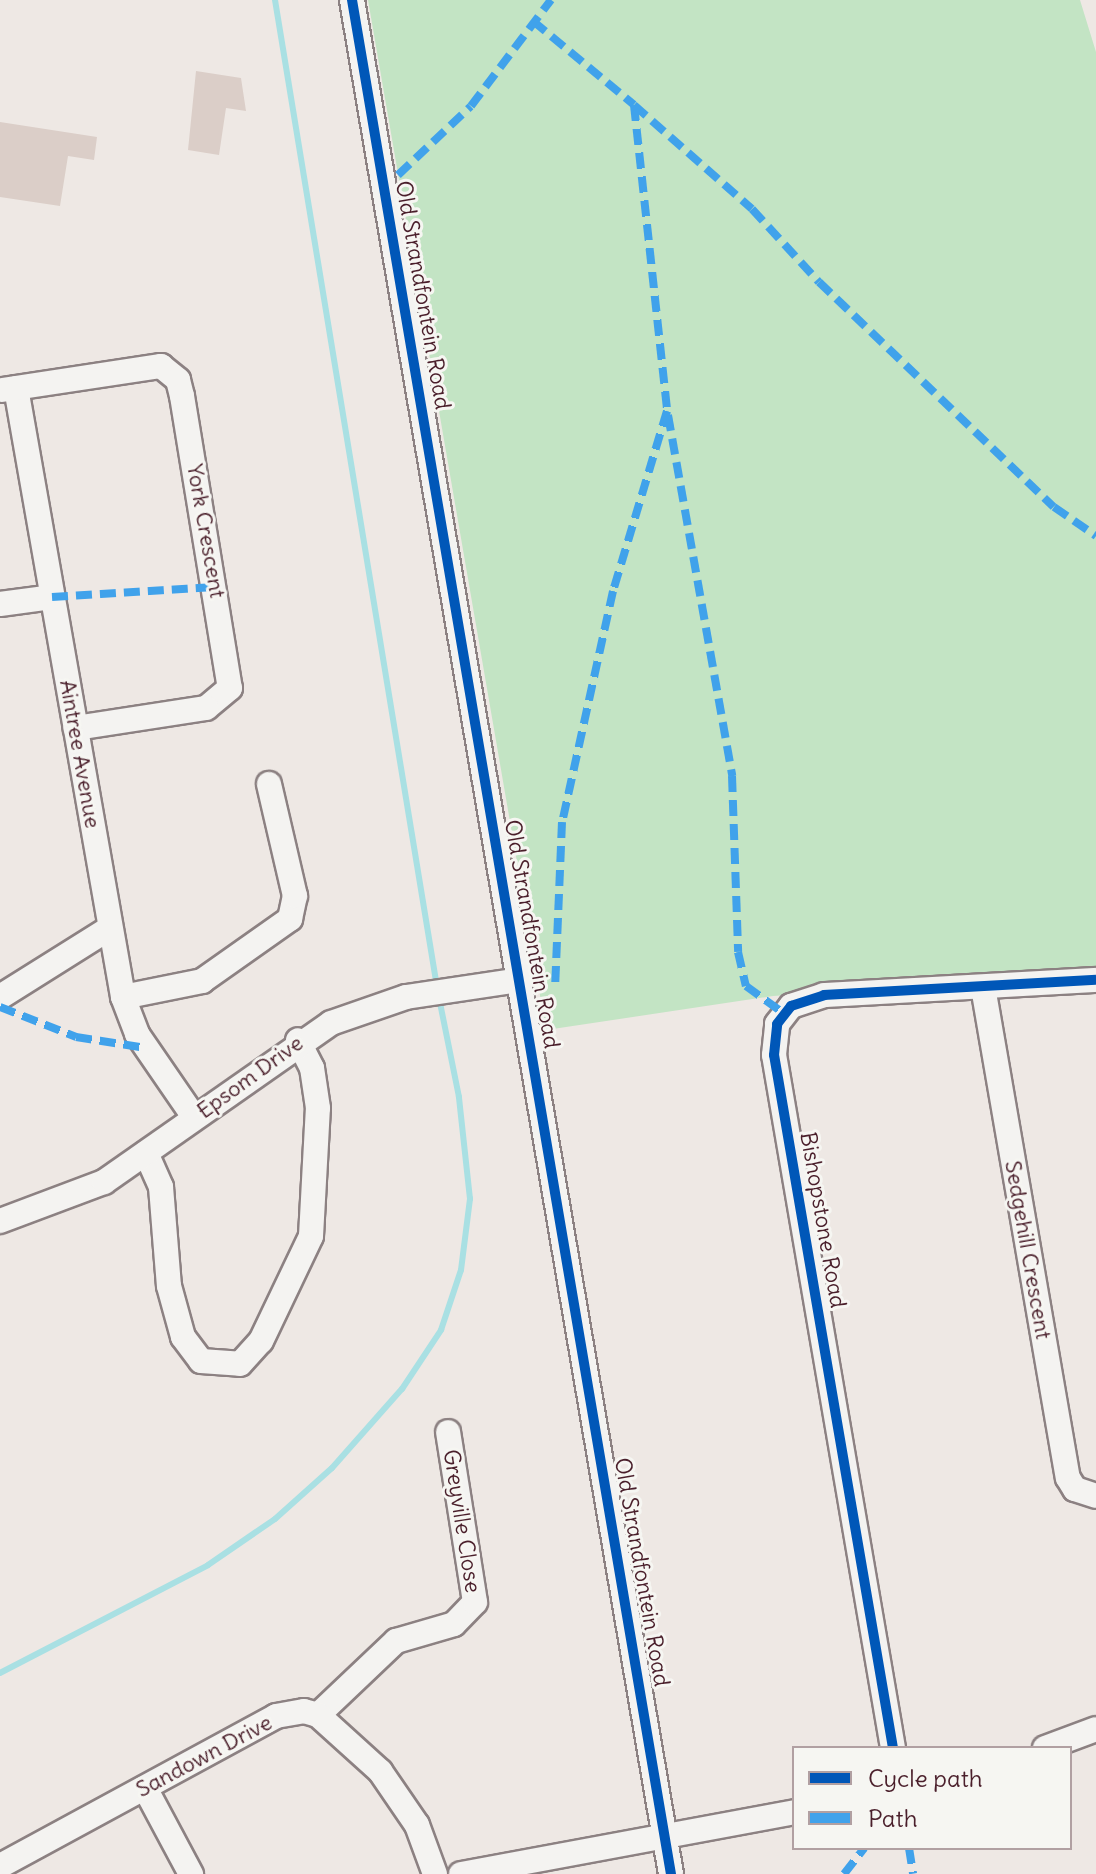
<!DOCTYPE html>
<html>
<head>
<meta charset="utf-8">
<style>
	body { margin:0 }
	#map { position:relative; width:1096px; height:1874px; overflow:hidden; background:#eee8e4; font-family:Delius,sans-serif }
	div>[style] { position:absolute }
	.green>* { inset:0; background:#c3e4c4 }
	.stream>* { height:6px; margin:-3px; padding:0 3px; transform-origin:3px; border-radius:3px; background:#a9e0e3 }
	.building>* { inset:0; background:#dbcec8 }
	.roads { filter:drop-shadow(2px 0 #8c8182) drop-shadow(-2px 0 #8c8182) drop-shadow(0 2px #8c8182) drop-shadow(0 -2px #8c8182) }
	.minor>* { height:24px; margin:-12px; padding:0 12px; transform-origin:12px; border-radius:12px; background:#f4f3f1 }
	.quiet>* { height:8px; margin-top:-4px; transform-origin:0; background:repeating-linear-gradient(90deg,#40a2eb 0 16px,transparent 0 24px) }
	.cycleway>* { height:10px; margin:-5px; padding:0 5px; transform-origin:5px; border-radius:5px; background:#0057b8 }
	span { translate:-50% -50%; white-space:nowrap; text-align:center; line-height:1.15; -webkit-text-stroke:6px #f6f6f2; paint-order:stroke }
	.street-label { font-size:22px; color:#4a1f2b }
	.legend { position:absolute; left:792px; top:1746px; width:280px; height:104px; box-sizing:border-box; background:#f6f6f2; border:2px solid #b1a0a2; margin:0; padding:10px 14px; list-style:none; font-size:24px; color:#4a1f2b }
	.legend li { display:flex; align-items:center; gap:16px; height:40px }
	.legend b { width:40px; border:2px solid #b1a0a2 }
</style>
</head>
<body>
<div id="map">
	<div class="green">
		<div style="clip-path:polygon(368px 0,1080px 0,1096px 52px,1096px 975px,773px 996px,546px 1030px)"></div>
	</div>
	<div class="stream">
		<div style="left:275px;top:0;width:1000px;rotate:80.68deg"></div>
		<div style="left:0;top:1673px;width:234px;rotate:-27.4deg"></div>
		<div style="left:208px;top:1565px;width:81px;rotate:-34.5deg"></div>
		<div style="left:275px;top:1519px;width:76px;rotate:-41.8deg"></div>
		<div style="left:332px;top:1468px;width:106px;rotate:-48.5deg"></div>
		<div style="left:402px;top:1389px;width:71px;rotate:-56.5deg"></div>
		<div style="left:441px;top:1330px;width:63px;rotate:-71.6deg"></div>
		<div style="left:461px;top:1270px;width:72px;rotate:-82.8deg"></div>
		<div style="left:470px;top:1199px;width:103px;rotate:-96.2deg"></div>
		<div style="left:459px;top:1097px;width:101px;rotate:-101.4deg"></div>
	</div>
	<div class="building">
		<div style="clip-path:polygon(196px 71px,241px 78px,246px 111px,226px 108px,219px 155px,188px 150px)"></div>
		<div style="clip-path:polygon(0 122px,97px 137px,94px 160px,68px 156px,60px 206px,0 197px)"></div>
	</div>
	<div class="roads">
		<div class="minor">
			<div style="left:352px;top:0;width:1901px;rotate:80.34deg"></div>
			<div style="left:16px;top:388px;width:618px;rotate:80.03deg"></div>
			<div style="left:123px;top:997px;width:40px;rotate:69deg"></div>
			<div style="left:137px;top:1034px;width:101px;rotate:55.5deg"></div>
			<div style="left:2px;top:390px;width:161px;rotate:-8.6deg"></div>
			<div style="left:161px;top:366px;width:22px;rotate:39deg"></div>
			<div style="left:178px;top:380px;width:16px;rotate:76deg"></div>
			<div style="left:182px;top:396px;width:296px;rotate:80.7deg"></div>
			<div style="left:230px;top:688px;width:31px;rotate:140deg"></div>
			<div style="left:206px;top:708px;width:132px;rotate:171.3deg"></div>
			<div style="left:0;top:604px;width:52px;rotate:-7.7deg"></div>
			<div style="left:983px;top:987px;width:498px;rotate:80.2deg"></div>
			<div style="left:1068px;top:1478px;width:13px;rotate:58deg"></div>
			<div style="left:1075px;top:1489px;width:22px;rotate:18deg"></div>
			<div style="left:0;top:997px;width:130px;rotate:-32.1deg"></div>
			<div style="left:123px;top:997px;width:81px;rotate:-11.4deg"></div>
			<div style="left:202px;top:981px;width:108px;rotate:-35.2deg"></div>
			<div style="left:290px;top:919px;width:24px;rotate:-78deg"></div>
			<div style="left:295px;top:896px;width:115px;rotate:-103.1deg"></div>
			<div style="left:146px;top:1153px;width:37px;rotate:66deg"></div>
			<div style="left:161px;top:1187px;width:99px;rotate:85.4deg"></div>
			<div style="left:169px;top:1286px;width:53px;rotate:74.6deg"></div>
			<div style="left:183px;top:1337px;width:30px;rotate:53deg"></div>
			<div style="left:201px;top:1361px;width:39px;rotate:4deg"></div>
			<div style="left:240px;top:1364px;width:31px;rotate:-48deg"></div>
			<div style="left:261px;top:1341px;width:116px;rotate:-64.5deg"></div>
			<div style="left:311px;top:1236px;width:128px;rotate:-86.9deg"></div>
			<div style="left:318px;top:1108px;width:40px;rotate:-98.5deg"></div>
			<div style="left:312px;top:1068px;width:31px;rotate:-117deg"></div>
			<div style="left:0;top:1221px;width:111px;rotate:-20.6deg"></div>
			<div style="left:104px;top:1182px;width:277px;rotate:-35deg"></div>
			<div style="left:331px;top:1023px;width:79px;rotate:-19.1deg"></div>
			<div style="left:406px;top:997px;width:115px;rotate:-8.5deg"></div>
			<div style="left:318px;top:1715px;width:108px;rotate:-43.5deg"></div>
			<div style="left:396px;top:1641px;width:60px;rotate:-16.3deg"></div>
			<div style="left:454px;top:1624px;width:30px;rotate:-46deg"></div>
			<div style="left:475px;top:1602px;width:172px;rotate:-99deg"></div>
			<div style="left:893px;top:1748px;width:703px;rotate:-99.74deg"></div>
			<div style="left:774px;top:1055px;width:31px;rotate:-84deg"></div>
			<div style="left:777px;top:1024px;width:23px;rotate:-52deg"></div>
			<div style="left:791px;top:1006px;width:35px;rotate:-18deg"></div>
			<div style="left:824px;top:995px;width:272px;rotate:-3.2deg"></div>
			<div style="left:1045px;top:1748px;width:54px;rotate:-20.4deg"></div>
			<div style="left:145px;top:1788px;width:98px;rotate:61.9deg"></div>
			<div style="left:0;top:1866px;width:314px;rotate:-28.5deg"></div>
			<div style="left:276px;top:1716px;width:28px;rotate:-10deg"></div>
			<div style="left:304px;top:1711px;width:15px;rotate:16deg"></div>
			<div style="left:318px;top:1715px;width:84px;rotate:42.1deg"></div>
			<div style="left:380px;top:1771px;width:65px;rotate:55.6deg"></div>
			<div style="left:417px;top:1825px;width:52px;rotate:69.8deg"></div>
			<div style="left:461px;top:1874px;width:339px;rotate:-10.5deg"></div>
		</div>
	</div>
	<div class="quiet">
		<div style="left:533px;top:21px;width:131px;rotate:39.7deg"></div>
		<div style="left:634px;top:105px;width:308px;rotate:83.8deg"></div>
		<div style="left:667px;top:411px;width:188px;rotate:106.7deg"></div>
		<div style="left:613px;top:591px;width:237px;rotate:102.4deg"></div>
		<div style="left:562px;top:822px;width:164px;rotate:92.4deg"></div>
		<div style="left:634px;top:105px;width:157px;rotate:41.4deg"></div>
		<div style="left:752px;top:209px;width:99px;rotate:47.5deg"></div>
		<div style="left:819px;top:282px;width:325px;rotate:43.8deg"></div>
		<div style="left:1054px;top:507px;width:51px;rotate:34.6deg"></div>
		<div style="left:398px;top:175px;width:100px;rotate:-43.4deg"></div>
		<div style="left:471px;top:106px;width:133px;rotate:-53deg"></div>
		<div style="left:668px;top:415px;width:367px;rotate:79.9deg"></div>
		<div style="left:732px;top:776px;width:176px;rotate:88deg"></div>
		<div style="left:738px;top:952px;width:35px;rotate:77deg"></div>
		<div style="left:746px;top:986px;width:46px;rotate:36.1deg"></div>
		<div style="left:52px;top:597px;width:163px;rotate:-3.5deg"></div>
		<div style="left:0;top:1007px;width:82px;rotate:21.5deg"></div>
		<div style="left:76px;top:1037px;width:71px;rotate:8.9deg"></div>
		<div style="left:909px;top:1848px;width:26px;rotate:81deg"></div>
		<div style="left:844px;top:1874px;width:33px;rotate:-52deg"></div>
	</div>
	<div class="cycleway">
		<div style="left:352px;top:0;width:1901px;rotate:80.34deg"></div>
		<div style="left:893px;top:1748px;width:703px;rotate:-99.74deg"></div>
		<div style="left:774px;top:1055px;width:31px;rotate:-84deg"></div>
		<div style="left:777px;top:1024px;width:23px;rotate:-52deg"></div>
		<div style="left:791px;top:1006px;width:35px;rotate:-18deg"></div>
		<div style="left:824px;top:995px;width:272px;rotate:-3.2deg"></div>
	</div>
	<div class="street-label">
		<span style="left:423px;top:295px;rotate:80deg">Old Strandfontein Road</span>
		<span style="left:206px;top:531px;rotate:80deg">York Crescent</span>
		<span style="left:80px;top:754px;rotate:80deg">Aintree Avenue</span>
		<span style="left:532px;top:934px;rotate:80deg">Old Strandfontein Road</span>
		<span style="left:250px;top:1077px;rotate:-36deg">Epsom Drive</span>
		<span style="left:823px;top:1220px;rotate:80deg">Bishopstone Road</span>
		<span style="left:1028px;top:1250px;rotate:80deg">Sedgehill Crescent</span>
		<span style="left:462px;top:1521px;rotate:81deg">Greyville Close</span>
		<span style="left:642px;top:1572px;rotate:80deg">Old Strandfontein Road</span>
		<span style="left:204px;top:1756px;rotate:-28deg">Sandown Drive</span>
	</div>
	<ul class="legend">
	<li><b style="height:10px;background:#0057b8"></b>Cycle path</li>
	<li><b style="height:10px;background:#40a2eb"></b>Path</li>
	</ul>
</div>
</body>
</html>
